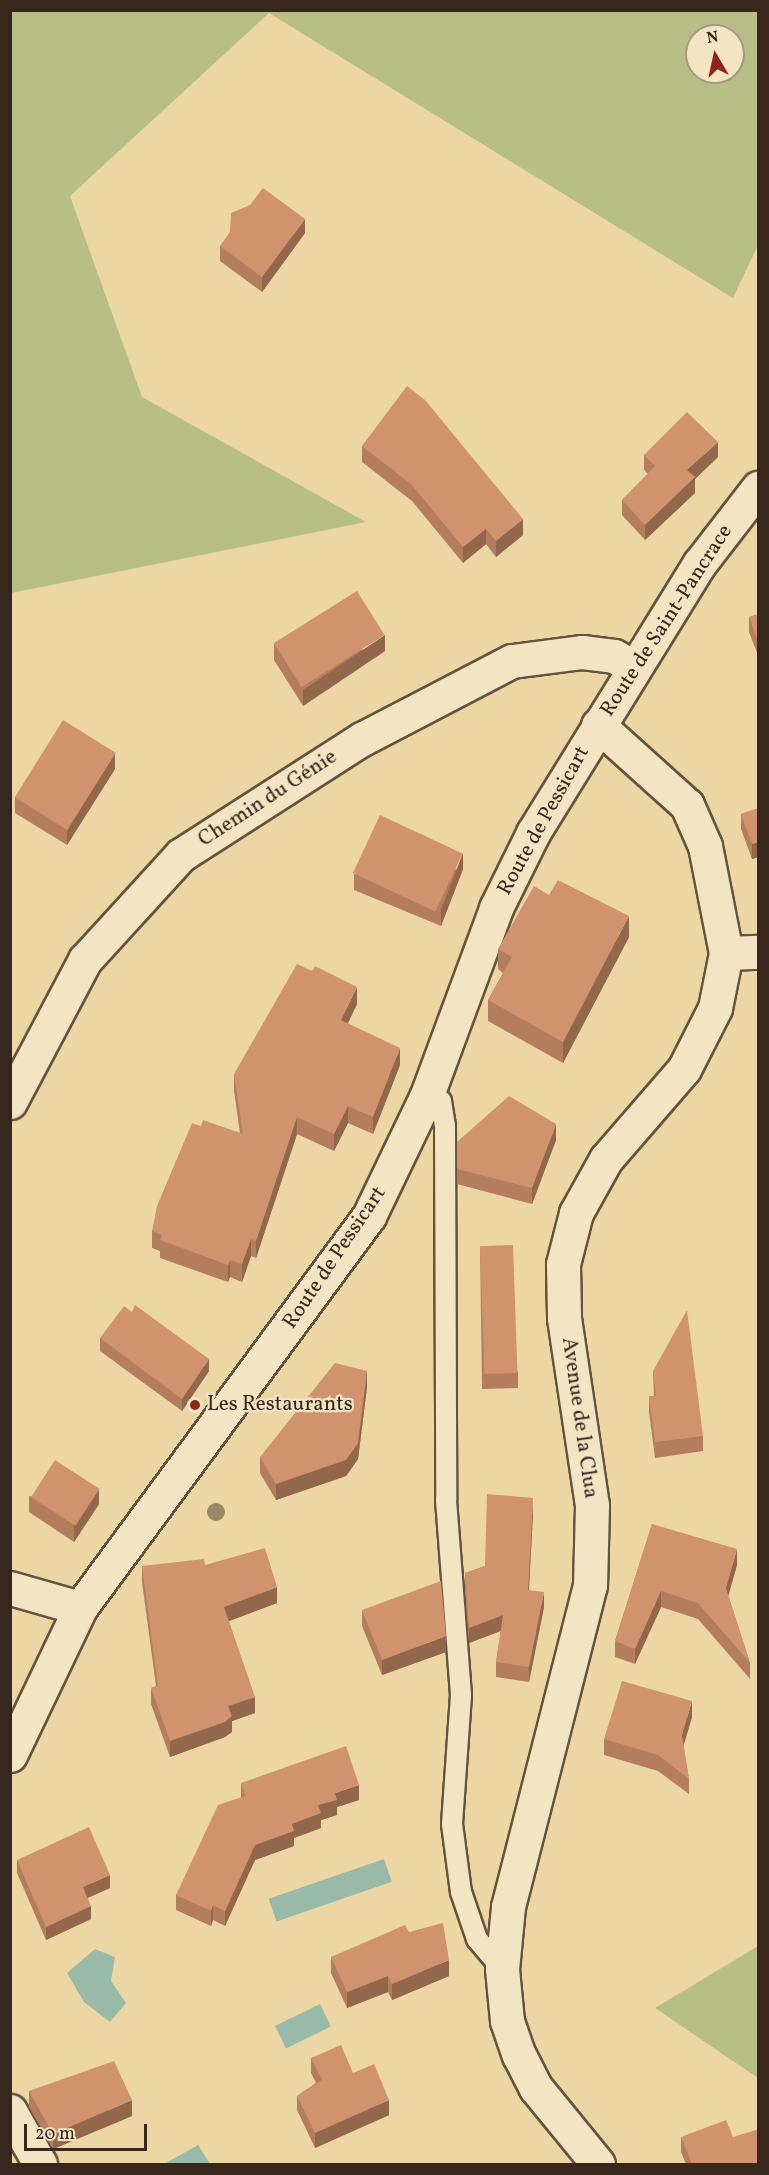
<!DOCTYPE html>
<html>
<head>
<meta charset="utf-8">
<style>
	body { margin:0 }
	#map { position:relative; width:769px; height:2175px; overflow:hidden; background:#ecd6a4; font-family:Vollkorn,serif }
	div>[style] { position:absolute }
	.green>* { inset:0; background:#b7be86 }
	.water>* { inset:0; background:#99b9a9; transform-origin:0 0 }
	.roads { filter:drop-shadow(2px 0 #64533e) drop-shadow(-2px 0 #64533e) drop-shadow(0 2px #64533e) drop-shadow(0 -2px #64533e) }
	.lane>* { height:20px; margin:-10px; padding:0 10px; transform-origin:10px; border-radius:10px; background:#f3e4c4 }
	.street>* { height:33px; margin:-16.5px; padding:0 16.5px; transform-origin:16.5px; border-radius:16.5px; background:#f3e4c4 }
	.secondary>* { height:33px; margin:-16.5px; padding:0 16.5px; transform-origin:16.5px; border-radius:16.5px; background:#f3e4c4 }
	.trees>* { width:18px; height:18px; margin:-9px; border-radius:50%; background:#9a8b68 }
	.wall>* { inset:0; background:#b47e5e }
	.shaded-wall>* { inset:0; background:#92674c }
	.building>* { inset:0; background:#d1936d; transform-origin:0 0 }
	.dots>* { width:16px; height:16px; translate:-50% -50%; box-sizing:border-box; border:3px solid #f3e4c4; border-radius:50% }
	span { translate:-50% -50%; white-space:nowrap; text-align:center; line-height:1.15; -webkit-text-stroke:4.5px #f3e4c4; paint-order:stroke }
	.street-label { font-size:21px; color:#37271c }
	.poi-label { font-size:21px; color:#37271c }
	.left { translate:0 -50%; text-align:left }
	.frame { position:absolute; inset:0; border:12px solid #37271c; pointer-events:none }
	.north { position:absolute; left:685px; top:24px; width:60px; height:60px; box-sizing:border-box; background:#f3e4c4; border:2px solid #a89881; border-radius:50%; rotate:351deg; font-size:16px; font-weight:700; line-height:24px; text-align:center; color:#37271c }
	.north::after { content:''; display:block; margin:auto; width:21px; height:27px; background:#8f2418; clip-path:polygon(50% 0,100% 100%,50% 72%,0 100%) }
	.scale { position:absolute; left:24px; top:2124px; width:123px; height:27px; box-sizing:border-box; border:3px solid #37271c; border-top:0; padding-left:8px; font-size:18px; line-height:21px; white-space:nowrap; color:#37271c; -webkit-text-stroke:4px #f3e4c4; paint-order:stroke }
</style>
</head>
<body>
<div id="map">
	<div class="green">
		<div style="clip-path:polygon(evenodd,11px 10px,758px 11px,758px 245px,733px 298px,269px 13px,70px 196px,142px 397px,366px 522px,11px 593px,11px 10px,697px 36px,733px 36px,733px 72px,697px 72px,697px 36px)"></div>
		<div style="clip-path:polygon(758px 1946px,758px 2078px,655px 2008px)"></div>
	</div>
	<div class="water">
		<div style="left:384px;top:1859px;width:24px;height:122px;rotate:71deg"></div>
		<div style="clip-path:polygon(95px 1949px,115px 1957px,111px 1981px,126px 2003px,110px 2022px,84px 2002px,67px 1973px)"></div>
		<div style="left:320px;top:2004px;width:25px;height:50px;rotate:64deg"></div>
		<div style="clip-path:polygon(198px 2145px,210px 2164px,164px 2164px)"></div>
	</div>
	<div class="roads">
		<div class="lane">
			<div style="left:427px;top:1095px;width:15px;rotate:23deg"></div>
			<div style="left:441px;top:1101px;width:24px;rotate:81deg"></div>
			<div style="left:445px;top:1125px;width:375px;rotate:89.8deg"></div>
			<div style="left:446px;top:1500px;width:196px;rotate:85.6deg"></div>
			<div style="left:461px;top:1695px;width:129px;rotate:94deg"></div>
			<div style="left:452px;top:1824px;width:69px;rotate:82.5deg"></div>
			<div style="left:461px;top:1892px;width:50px;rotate:71.2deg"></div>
			<div style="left:477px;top:1939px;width:39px;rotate:50deg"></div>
		</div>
		<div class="street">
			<div style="left:726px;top:953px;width:32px;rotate:-2deg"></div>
			<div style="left:10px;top:1102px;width:161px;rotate:-62.2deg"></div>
			<div style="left:85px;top:960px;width:142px;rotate:-47.6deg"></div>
			<div style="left:181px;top:855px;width:215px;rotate:-32.7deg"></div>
			<div style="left:362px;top:739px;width:169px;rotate:-27.5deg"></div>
			<div style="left:512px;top:661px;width:71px;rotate:-7.3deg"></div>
			<div style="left:582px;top:652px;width:32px;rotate:7deg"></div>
			<div style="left:614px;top:656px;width:23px;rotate:29deg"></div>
		</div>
		<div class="secondary">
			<div style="left:598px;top:725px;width:120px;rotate:42deg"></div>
			<div style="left:687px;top:805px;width:45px;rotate:66.3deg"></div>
			<div style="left:705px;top:846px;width:109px;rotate:78.9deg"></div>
			<div style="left:726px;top:953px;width:56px;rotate:101.3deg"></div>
			<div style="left:715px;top:1008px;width:68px;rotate:116.9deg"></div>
			<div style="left:684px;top:1069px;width:119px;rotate:130.9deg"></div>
			<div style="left:606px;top:1159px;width:62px;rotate:119.1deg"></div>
			<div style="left:576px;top:1213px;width:53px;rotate:104.3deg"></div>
			<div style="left:563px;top:1264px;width:54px;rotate:88.9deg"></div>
			<div style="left:564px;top:1318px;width:189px;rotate:81.5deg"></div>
			<div style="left:592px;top:1505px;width:80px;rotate:91.4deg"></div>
			<div style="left:590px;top:1585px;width:332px;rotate:104.3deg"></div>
			<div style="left:508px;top:1907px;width:62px;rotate:95.5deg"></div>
			<div style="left:502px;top:1969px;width:52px;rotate:84.5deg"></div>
			<div style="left:507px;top:2021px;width:36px;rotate:71deg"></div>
			<div style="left:519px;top:2055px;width:37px;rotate:63deg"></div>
			<div style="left:536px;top:2088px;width:98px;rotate:50.8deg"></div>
			<div style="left:10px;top:1588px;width:73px;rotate:15.9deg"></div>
			<div style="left:10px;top:1755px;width:163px;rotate:-64.5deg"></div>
			<div style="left:80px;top:1608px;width:487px;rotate:-53.6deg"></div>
			<div style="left:369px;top:1216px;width:134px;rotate:-64.4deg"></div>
			<div style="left:427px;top:1095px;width:199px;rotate:-69.7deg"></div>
			<div style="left:496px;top:908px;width:84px;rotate:-63.7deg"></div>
			<div style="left:533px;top:833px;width:317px;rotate:-58.3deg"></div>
			<div style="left:700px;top:563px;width:95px;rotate:-52.3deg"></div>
			<div style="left:10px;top:2111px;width:61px;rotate:60.5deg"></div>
		</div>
	</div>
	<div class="trees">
		<div style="left:216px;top:1512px"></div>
	</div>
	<div class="wall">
		<div style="clip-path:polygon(305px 233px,262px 292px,220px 261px,220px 246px)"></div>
		<div style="clip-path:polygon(362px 446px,523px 535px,496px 557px,486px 544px,463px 563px,412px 501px,362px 462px)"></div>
		<div style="clip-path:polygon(644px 455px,718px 457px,695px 479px,695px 493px,645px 540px,622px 515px,622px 500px,648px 474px,644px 470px)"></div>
		<div style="clip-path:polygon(759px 614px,759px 658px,749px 632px,749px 617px)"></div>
		<div style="clip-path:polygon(274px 644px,385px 651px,303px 706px,274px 660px)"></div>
		<div style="clip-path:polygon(115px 769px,67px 845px,15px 813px,15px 797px)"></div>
		<div style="clip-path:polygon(759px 808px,759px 857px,752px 859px,741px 829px,741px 814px)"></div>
		<div style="clip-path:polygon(463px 869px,441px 926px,354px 890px,354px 874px)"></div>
		<div style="clip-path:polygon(629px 937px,563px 1063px,488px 1021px,488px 1000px,503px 973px,498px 969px,498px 949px)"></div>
		<div style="clip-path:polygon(357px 1004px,348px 1023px,400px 1065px,373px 1134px,348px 1123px,334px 1151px,297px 1134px,256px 1258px,251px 1256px,242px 1282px,230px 1277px,228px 1282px,160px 1258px,160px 1251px,152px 1248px,152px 1231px,201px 1126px,240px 1133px,234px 1091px,234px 1074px)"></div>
		<div style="clip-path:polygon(556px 1140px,532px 1204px,457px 1184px,457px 1142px)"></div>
		<div style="clip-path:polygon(480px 1247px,518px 1373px,518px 1388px,482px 1389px)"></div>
		<div style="clip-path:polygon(132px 1312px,209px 1371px,182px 1411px,100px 1351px,100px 1338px)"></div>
		<div style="clip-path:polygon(653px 1371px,703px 1436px,703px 1451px,655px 1458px,649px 1412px,649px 1396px,654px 1396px)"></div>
		<div style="clip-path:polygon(367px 1387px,358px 1459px,346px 1476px,276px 1500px,260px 1473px,260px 1457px)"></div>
		<div style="clip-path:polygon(29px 1496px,99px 1504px,74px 1542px,29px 1512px)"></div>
		<div style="clip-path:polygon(533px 1513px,529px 1590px,544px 1607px,529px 1682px,496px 1677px,496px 1662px,501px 1631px,469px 1643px,465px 1589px,465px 1573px,485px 1566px)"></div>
		<div style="clip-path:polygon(652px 1524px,737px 1565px,728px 1595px,750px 1663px,750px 1679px,698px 1619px,661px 1607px,635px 1664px,615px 1657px,615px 1641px)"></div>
		<div style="clip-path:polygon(205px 1565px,277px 1603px,229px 1621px,255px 1713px,232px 1721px,232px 1732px,225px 1737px,170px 1757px,151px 1704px,151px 1688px,156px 1686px,142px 1582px,142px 1566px)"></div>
		<div style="clip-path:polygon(362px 1610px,446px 1652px,382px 1675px,362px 1626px)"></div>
		<div style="clip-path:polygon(692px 1717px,683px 1746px,689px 1779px,689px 1794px,658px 1771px,604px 1755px,604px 1739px)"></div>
		<div style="clip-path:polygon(241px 1783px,359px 1800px,337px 1807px,337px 1815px,321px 1820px,321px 1828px,294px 1838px,294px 1846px,255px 1860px,225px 1926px,213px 1920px,211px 1926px,176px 1910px,176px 1895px,241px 1797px)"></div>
		<div style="clip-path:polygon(17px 1860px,110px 1888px,87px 1898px,91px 1919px,46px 1940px,17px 1873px)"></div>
		<div style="clip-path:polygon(409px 1932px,449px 1976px,392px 2000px,388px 1992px,347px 2008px,331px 1973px,331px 1957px)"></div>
		<div style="clip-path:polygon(311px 2058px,353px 2073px,389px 2115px,315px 2148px,297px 2110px,297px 2096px,316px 2083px,311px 2073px)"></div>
		<div style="clip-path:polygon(29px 2091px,132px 2116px,53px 2149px,29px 2107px)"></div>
		<div style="clip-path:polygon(681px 2137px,733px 2137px,759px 2164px,686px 2164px,681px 2152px)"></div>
	</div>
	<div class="shaded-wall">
		<div style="clip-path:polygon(305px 219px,305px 233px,262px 292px,262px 277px)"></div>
		<div style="clip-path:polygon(718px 442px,718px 457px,695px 479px,695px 493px,645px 540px,645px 525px,687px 470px)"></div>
		<div style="clip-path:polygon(523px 519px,523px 535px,496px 557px,496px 541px)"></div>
		<div style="clip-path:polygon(486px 529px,486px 544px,463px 563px,463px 547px)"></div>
		<div style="clip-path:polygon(385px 635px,385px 651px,303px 706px,303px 690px)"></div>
		<div style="clip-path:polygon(115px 753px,115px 769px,67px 845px,67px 830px)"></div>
		<div style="clip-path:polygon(759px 842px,759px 857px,752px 859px,752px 844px)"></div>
		<div style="clip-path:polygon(463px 853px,463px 869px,441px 926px,441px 910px)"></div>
		<div style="clip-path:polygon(629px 916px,629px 937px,563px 1063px,563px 1042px)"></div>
		<div style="clip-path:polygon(357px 987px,357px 1004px,341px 1037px,341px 1020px)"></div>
		<div style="clip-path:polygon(400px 1048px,400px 1065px,373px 1134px,373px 1117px)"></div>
		<div style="clip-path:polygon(348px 1106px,348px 1123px,334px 1151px,334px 1134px)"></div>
		<div style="clip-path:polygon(297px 1117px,297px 1134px,256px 1258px,256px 1241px)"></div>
		<div style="clip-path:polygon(556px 1124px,556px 1140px,532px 1204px,532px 1188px)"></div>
		<div style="clip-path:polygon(251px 1239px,251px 1256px,242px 1282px,242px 1264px)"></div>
		<div style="clip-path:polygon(230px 1260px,230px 1277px,228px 1282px,228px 1265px)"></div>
		<div style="clip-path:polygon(209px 1359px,209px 1371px,182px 1411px,182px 1399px)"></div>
		<div style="clip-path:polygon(367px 1371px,367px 1387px,358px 1459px,346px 1476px,276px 1500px,276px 1484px)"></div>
		<div style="clip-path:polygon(99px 1489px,99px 1504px,74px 1542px,74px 1526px)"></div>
		<div style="clip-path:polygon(533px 1498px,533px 1513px,528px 1605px,528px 1590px)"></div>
		<div style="clip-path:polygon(737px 1549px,737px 1565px,726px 1604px,726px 1588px)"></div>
		<div style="clip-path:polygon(277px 1587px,277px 1603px,224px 1623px,224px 1607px)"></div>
		<div style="clip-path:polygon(661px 1591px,661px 1607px,635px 1664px,635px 1649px)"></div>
		<div style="clip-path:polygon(544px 1592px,544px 1607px,529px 1682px,529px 1667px)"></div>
		<div style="clip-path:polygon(503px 1615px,503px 1630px,469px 1643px,469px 1628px)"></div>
		<div style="clip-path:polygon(446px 1636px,446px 1652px,382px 1675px,382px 1660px)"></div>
		<div style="clip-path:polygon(255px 1697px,255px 1713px,232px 1721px,232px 1732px,225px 1737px,170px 1757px,170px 1741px,228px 1706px)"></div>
		<div style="clip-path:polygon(692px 1701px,692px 1717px,682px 1751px,682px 1735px)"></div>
		<div style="clip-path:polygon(359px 1785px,359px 1800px,337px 1807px,337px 1815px,321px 1820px,321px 1828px,294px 1838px,294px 1846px,255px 1860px,225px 1926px,225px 1911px,255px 1845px,292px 1824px,335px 1793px)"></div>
		<div style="clip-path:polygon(110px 1875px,110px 1888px,83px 1900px,83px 1887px)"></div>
		<div style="clip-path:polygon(213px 1905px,213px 1920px,211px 1926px,211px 1911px)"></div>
		<div style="clip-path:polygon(91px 1906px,91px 1919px,46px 1940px,46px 1927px)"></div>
		<div style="clip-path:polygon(449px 1960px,449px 1976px,392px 2000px,392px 1984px)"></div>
		<div style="clip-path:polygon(388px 1976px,388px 1992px,347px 2008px,347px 1992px)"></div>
		<div style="clip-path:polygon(132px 2100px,132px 2116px,53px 2149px,53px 2134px)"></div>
		<div style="clip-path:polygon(389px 2100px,389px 2115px,315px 2148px,315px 2133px)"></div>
	</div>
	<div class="building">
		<div style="clip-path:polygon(263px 188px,305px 219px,262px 277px,220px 246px,230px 232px,231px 213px,250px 205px)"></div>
		<div style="clip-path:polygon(407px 386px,425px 400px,523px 519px,496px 541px,486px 529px,463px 547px,412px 485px,362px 446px)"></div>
		<div style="clip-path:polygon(687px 412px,718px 442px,687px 470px,695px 477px,645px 525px,622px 500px,655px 466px,644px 455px)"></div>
		<div style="left:357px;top:591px;width:52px;height:98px;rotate:58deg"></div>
		<div style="clip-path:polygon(759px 614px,759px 644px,749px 617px)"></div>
		<div style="left:63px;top:720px;width:62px;height:91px;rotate:32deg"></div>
		<div style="clip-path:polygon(759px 808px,759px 842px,752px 844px,741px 814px)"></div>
		<div style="left:380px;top:815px;width:91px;height:64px;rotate:25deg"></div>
		<div style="clip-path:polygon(558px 880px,629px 916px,563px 1042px,488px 1000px,512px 957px,498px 949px,534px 886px,549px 895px)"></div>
		<div style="clip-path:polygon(297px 964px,312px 971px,315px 966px,357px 987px,341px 1020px,400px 1048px,373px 1117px,348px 1106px,334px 1134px,297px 1117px,256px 1241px,251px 1239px,242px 1264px,230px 1260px,228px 1265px,160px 1240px,162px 1235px,152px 1231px,157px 1206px,192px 1123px,201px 1126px,203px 1120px,243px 1134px,234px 1074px)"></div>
		<div style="clip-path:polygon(509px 1096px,556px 1124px,532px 1188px,457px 1169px,457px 1142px)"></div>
		<div style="left:513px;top:1245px;width:128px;height:33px;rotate:88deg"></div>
		<div style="clip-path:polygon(135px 1305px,209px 1359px,182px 1399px,100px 1338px,124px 1306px,132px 1312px)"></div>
		<div style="clip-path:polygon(687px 1310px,703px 1436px,655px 1442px,649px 1396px,656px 1396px,653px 1371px)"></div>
		<div style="clip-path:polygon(335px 1363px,367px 1371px,358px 1443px,346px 1460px,276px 1484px,260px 1457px)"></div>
		<div style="left:55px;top:1460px;width:53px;height:44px;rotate:33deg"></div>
		<div style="clip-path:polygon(487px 1494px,533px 1498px,528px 1590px,544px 1592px,529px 1667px,496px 1662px,503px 1615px,469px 1628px,465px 1573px,485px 1566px)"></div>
		<div style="clip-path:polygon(652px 1524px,737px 1549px,726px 1588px,750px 1663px,698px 1603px,661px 1591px,635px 1649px,615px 1641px)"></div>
		<div style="clip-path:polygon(265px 1548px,277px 1587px,224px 1607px,255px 1697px,228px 1706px,232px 1716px,225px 1722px,170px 1741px,151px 1688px,158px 1686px,142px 1566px,204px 1559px,205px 1565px)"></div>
		<div style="clip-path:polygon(441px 1581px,446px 1636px,382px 1660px,362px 1610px)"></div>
		<div style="clip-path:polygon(622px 1681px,692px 1701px,682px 1735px,689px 1779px,658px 1755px,604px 1739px)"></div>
		<div style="clip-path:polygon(346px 1746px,359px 1785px,335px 1793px,337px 1800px,318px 1805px,321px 1813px,292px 1824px,294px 1831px,255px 1845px,225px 1911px,213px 1905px,211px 1911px,176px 1895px,218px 1805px,245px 1796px,241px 1783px)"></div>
		<div style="clip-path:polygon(89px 1827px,110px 1875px,83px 1887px,91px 1906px,46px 1927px,17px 1860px)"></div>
		<div style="clip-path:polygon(443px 1923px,449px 1960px,392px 1984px,388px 1976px,347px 1992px,331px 1957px,405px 1925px,409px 1932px)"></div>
		<div style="clip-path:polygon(341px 2045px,353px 2073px,374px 2064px,389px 2100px,315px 2133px,297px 2096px,322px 2080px,311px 2058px)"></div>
		<div style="clip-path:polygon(114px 2061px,132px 2100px,53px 2134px,29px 2091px)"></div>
		<div style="clip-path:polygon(726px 2120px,733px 2137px,759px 2129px,759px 2164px,692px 2164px,681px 2137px)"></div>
	</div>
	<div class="dots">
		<div style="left:195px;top:1405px;background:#8f2418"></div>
	</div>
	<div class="street-label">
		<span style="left:667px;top:621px;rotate:-57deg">Route de Saint-Pancrace</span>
		<span style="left:268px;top:799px;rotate:-33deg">Chemin du Génie</span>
		<span style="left:544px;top:821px;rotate:-61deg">Route de Pessicart</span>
		<span style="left:335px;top:1258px;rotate:-56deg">Route de Pessicart</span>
		<span style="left:579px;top:1418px;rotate:82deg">Avenue de la Clua</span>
	</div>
	<div class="poi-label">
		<span class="left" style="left:207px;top:1405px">Les Restaurants</span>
	</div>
	<div class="frame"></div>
	<div class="north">N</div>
	<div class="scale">20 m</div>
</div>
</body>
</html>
